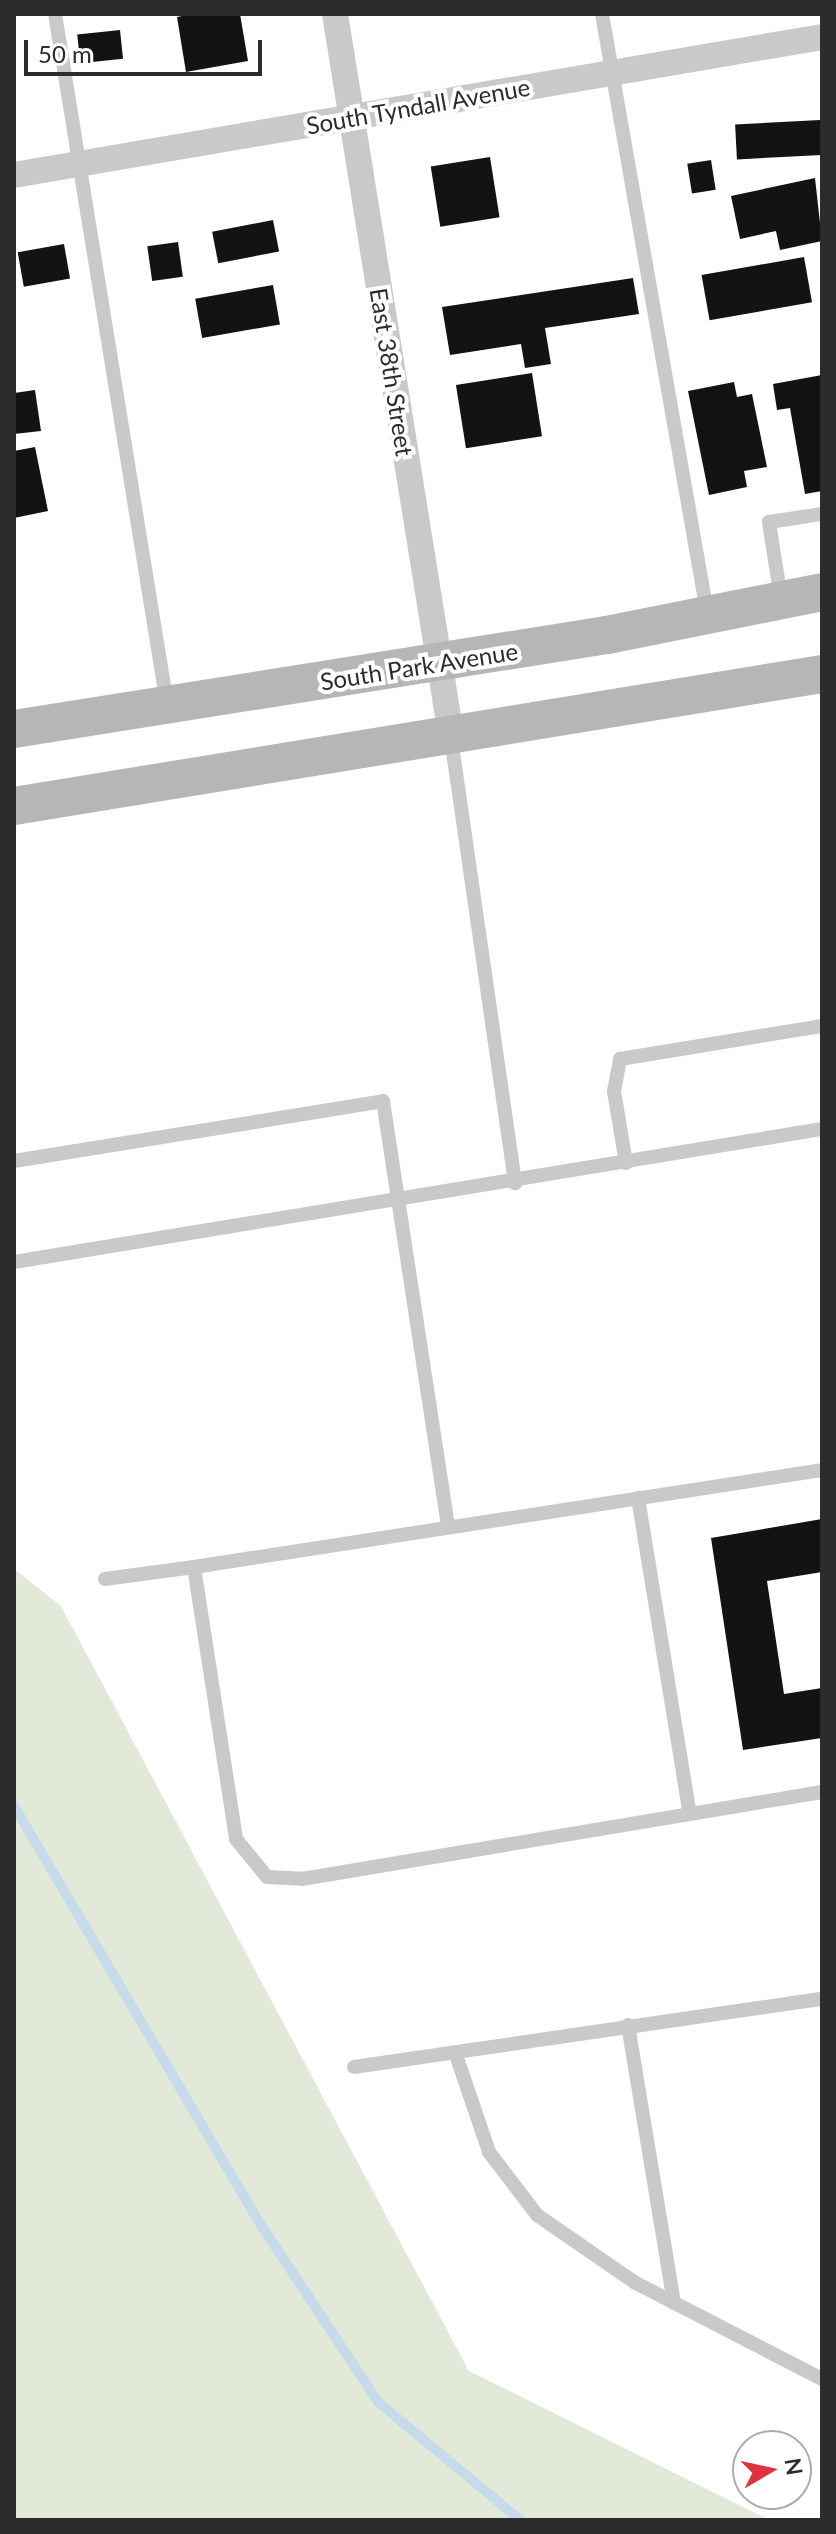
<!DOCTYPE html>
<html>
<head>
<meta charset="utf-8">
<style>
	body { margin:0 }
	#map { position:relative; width:836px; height:2534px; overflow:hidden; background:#fff; font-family:Lato,sans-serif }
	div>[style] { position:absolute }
	.green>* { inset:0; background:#e2e9d9 }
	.stream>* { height:10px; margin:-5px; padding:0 5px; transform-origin:5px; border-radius:5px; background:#c5dbe9 }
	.building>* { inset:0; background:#131313; transform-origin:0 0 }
	.lane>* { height:14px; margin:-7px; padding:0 7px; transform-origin:7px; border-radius:7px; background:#c9c9c9 }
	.street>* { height:26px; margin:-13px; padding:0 13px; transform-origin:13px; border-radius:13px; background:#c9c9c9 }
	.secondary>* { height:38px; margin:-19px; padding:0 19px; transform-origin:19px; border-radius:19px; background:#b6b6b6 }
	span { translate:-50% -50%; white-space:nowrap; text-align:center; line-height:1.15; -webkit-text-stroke:8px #fff; paint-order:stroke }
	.street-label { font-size:24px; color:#2c2c2c }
	.frame { position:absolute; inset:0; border:16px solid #2c2c2c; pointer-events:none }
	.north { position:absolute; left:732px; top:2430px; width:80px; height:80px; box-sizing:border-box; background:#fff; border:2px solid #ababab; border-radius:50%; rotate:81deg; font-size:22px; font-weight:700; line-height:32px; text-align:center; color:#2c2c2c }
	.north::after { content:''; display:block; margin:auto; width:28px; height:36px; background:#df313f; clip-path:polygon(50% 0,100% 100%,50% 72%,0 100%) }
	.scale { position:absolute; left:24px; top:40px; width:238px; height:36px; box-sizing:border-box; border:4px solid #2c2c2c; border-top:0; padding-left:10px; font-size:24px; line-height:28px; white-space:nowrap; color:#2c2c2c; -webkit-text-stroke:6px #fff; paint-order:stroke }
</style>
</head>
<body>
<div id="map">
	<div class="green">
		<div style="clip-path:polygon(14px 1569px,61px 1606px,469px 2371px,769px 2520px,14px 2520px)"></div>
	</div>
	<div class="stream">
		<div style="left:14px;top:1806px;width:490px;rotate:59.5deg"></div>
		<div style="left:263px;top:2228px;width:209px;rotate:56.5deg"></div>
		<div style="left:378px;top:2402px;width:185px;rotate:39.7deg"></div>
	</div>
	<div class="building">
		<div style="clip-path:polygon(192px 14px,240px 14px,248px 61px,186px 72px,177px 17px)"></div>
		<div style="left:120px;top:30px;width:29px;height:43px;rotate:84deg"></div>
		<div style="left:820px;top:120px;width:35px;height:85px;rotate:87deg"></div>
		<div style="left:490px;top:157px;width:61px;height:60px;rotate:81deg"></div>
		<div style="left:711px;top:160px;width:30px;height:24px;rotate:81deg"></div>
		<div style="clip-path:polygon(815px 178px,822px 241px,780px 250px,776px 231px,740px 239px,731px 196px)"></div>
		<div style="left:273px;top:220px;width:32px;height:62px;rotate:79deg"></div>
		<div style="left:178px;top:242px;width:35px;height:31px;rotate:82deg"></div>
		<div style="left:64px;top:244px;width:35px;height:47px;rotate:80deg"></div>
		<div style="left:804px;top:257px;width:46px;height:104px;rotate:80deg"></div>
		<div style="clip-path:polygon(633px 278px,639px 314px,545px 328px,551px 364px,525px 368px,521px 344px,450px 355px,442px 307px)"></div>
		<div style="left:273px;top:285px;width:40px;height:79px;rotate:80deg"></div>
		<div style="left:532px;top:373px;width:64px;height:77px;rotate:81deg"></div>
		<div style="clip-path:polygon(822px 375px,822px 491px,805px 494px,790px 408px,777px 410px,773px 384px)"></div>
		<div style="clip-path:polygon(734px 382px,737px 397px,752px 394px,767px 467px,744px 471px,747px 487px,709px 495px,688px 391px)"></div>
		<div style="clip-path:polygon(35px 390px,41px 431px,14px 434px,14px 393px)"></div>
		<div style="clip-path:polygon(35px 447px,48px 511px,14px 518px,14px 451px)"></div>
		<div style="clip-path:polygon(822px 1519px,822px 1572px,767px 1581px,784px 1694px,822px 1688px,822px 1738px,743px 1750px,711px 1538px)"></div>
	</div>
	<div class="lane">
		<div style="left:55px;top:14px;width:699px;rotate:80.78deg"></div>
		<div style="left:602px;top:14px;width:607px;rotate:80.04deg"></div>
		<div style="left:781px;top:599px;width:78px;rotate:-98.9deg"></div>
		<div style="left:769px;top:522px;width:54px;rotate:-8.6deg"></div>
		<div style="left:451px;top:738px;width:450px;rotate:81.8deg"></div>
		<div style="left:14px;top:1161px;width:374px;rotate:-9.2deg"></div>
		<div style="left:383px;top:1101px;width:429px;rotate:81.3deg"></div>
		<div style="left:626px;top:1163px;width:73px;rotate:-99.5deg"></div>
		<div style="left:614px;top:1091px;width:33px;rotate:-79deg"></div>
		<div style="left:620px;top:1059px;width:205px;rotate:-9.3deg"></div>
		<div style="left:14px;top:1262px;width:819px;rotate:-9.35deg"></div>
		<div style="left:638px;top:1498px;width:320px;rotate:80.7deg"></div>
		<div style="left:194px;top:1567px;width:635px;rotate:-8.78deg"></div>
		<div style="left:105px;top:1579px;width:90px;rotate:-7.7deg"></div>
		<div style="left:194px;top:1567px;width:275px;rotate:81.2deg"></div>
		<div style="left:236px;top:1839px;width:49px;rotate:50.8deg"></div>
		<div style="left:267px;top:1877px;width:35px;rotate:3deg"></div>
		<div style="left:302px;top:1879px;width:527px;rotate:-9.5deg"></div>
		<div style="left:628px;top:2025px;width:282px;rotate:80.6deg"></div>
		<div style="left:455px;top:2052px;width:106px;rotate:71.2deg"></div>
		<div style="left:489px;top:2152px;width:79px;rotate:52.7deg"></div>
		<div style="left:537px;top:2215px;width:118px;rotate:34.6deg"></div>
		<div style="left:634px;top:2282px;width:212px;rotate:27.3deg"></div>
		<div style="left:354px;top:2067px;width:473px;rotate:-8.3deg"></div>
	</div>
	<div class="street">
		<div style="left:335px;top:14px;width:724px;rotate:80.86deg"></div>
		<div style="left:14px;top:175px;width:820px;rotate:-9.69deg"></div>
	</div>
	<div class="secondary">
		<div style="left:14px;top:729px;width:600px;rotate:-9.01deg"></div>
		<div style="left:607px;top:635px;width:219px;rotate:-11.3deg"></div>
		<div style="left:14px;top:806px;width:819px;rotate:-9.28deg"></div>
	</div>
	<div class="street-label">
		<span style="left:418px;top:106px;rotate:-10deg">South Tyndall Avenue</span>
		<span style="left:392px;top:372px;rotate:81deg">East 38th Street</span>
		<span style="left:419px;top:666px;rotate:-9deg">South Park Avenue</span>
	</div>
	<div class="frame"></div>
	<div class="north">N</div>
	<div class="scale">50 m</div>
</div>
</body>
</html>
